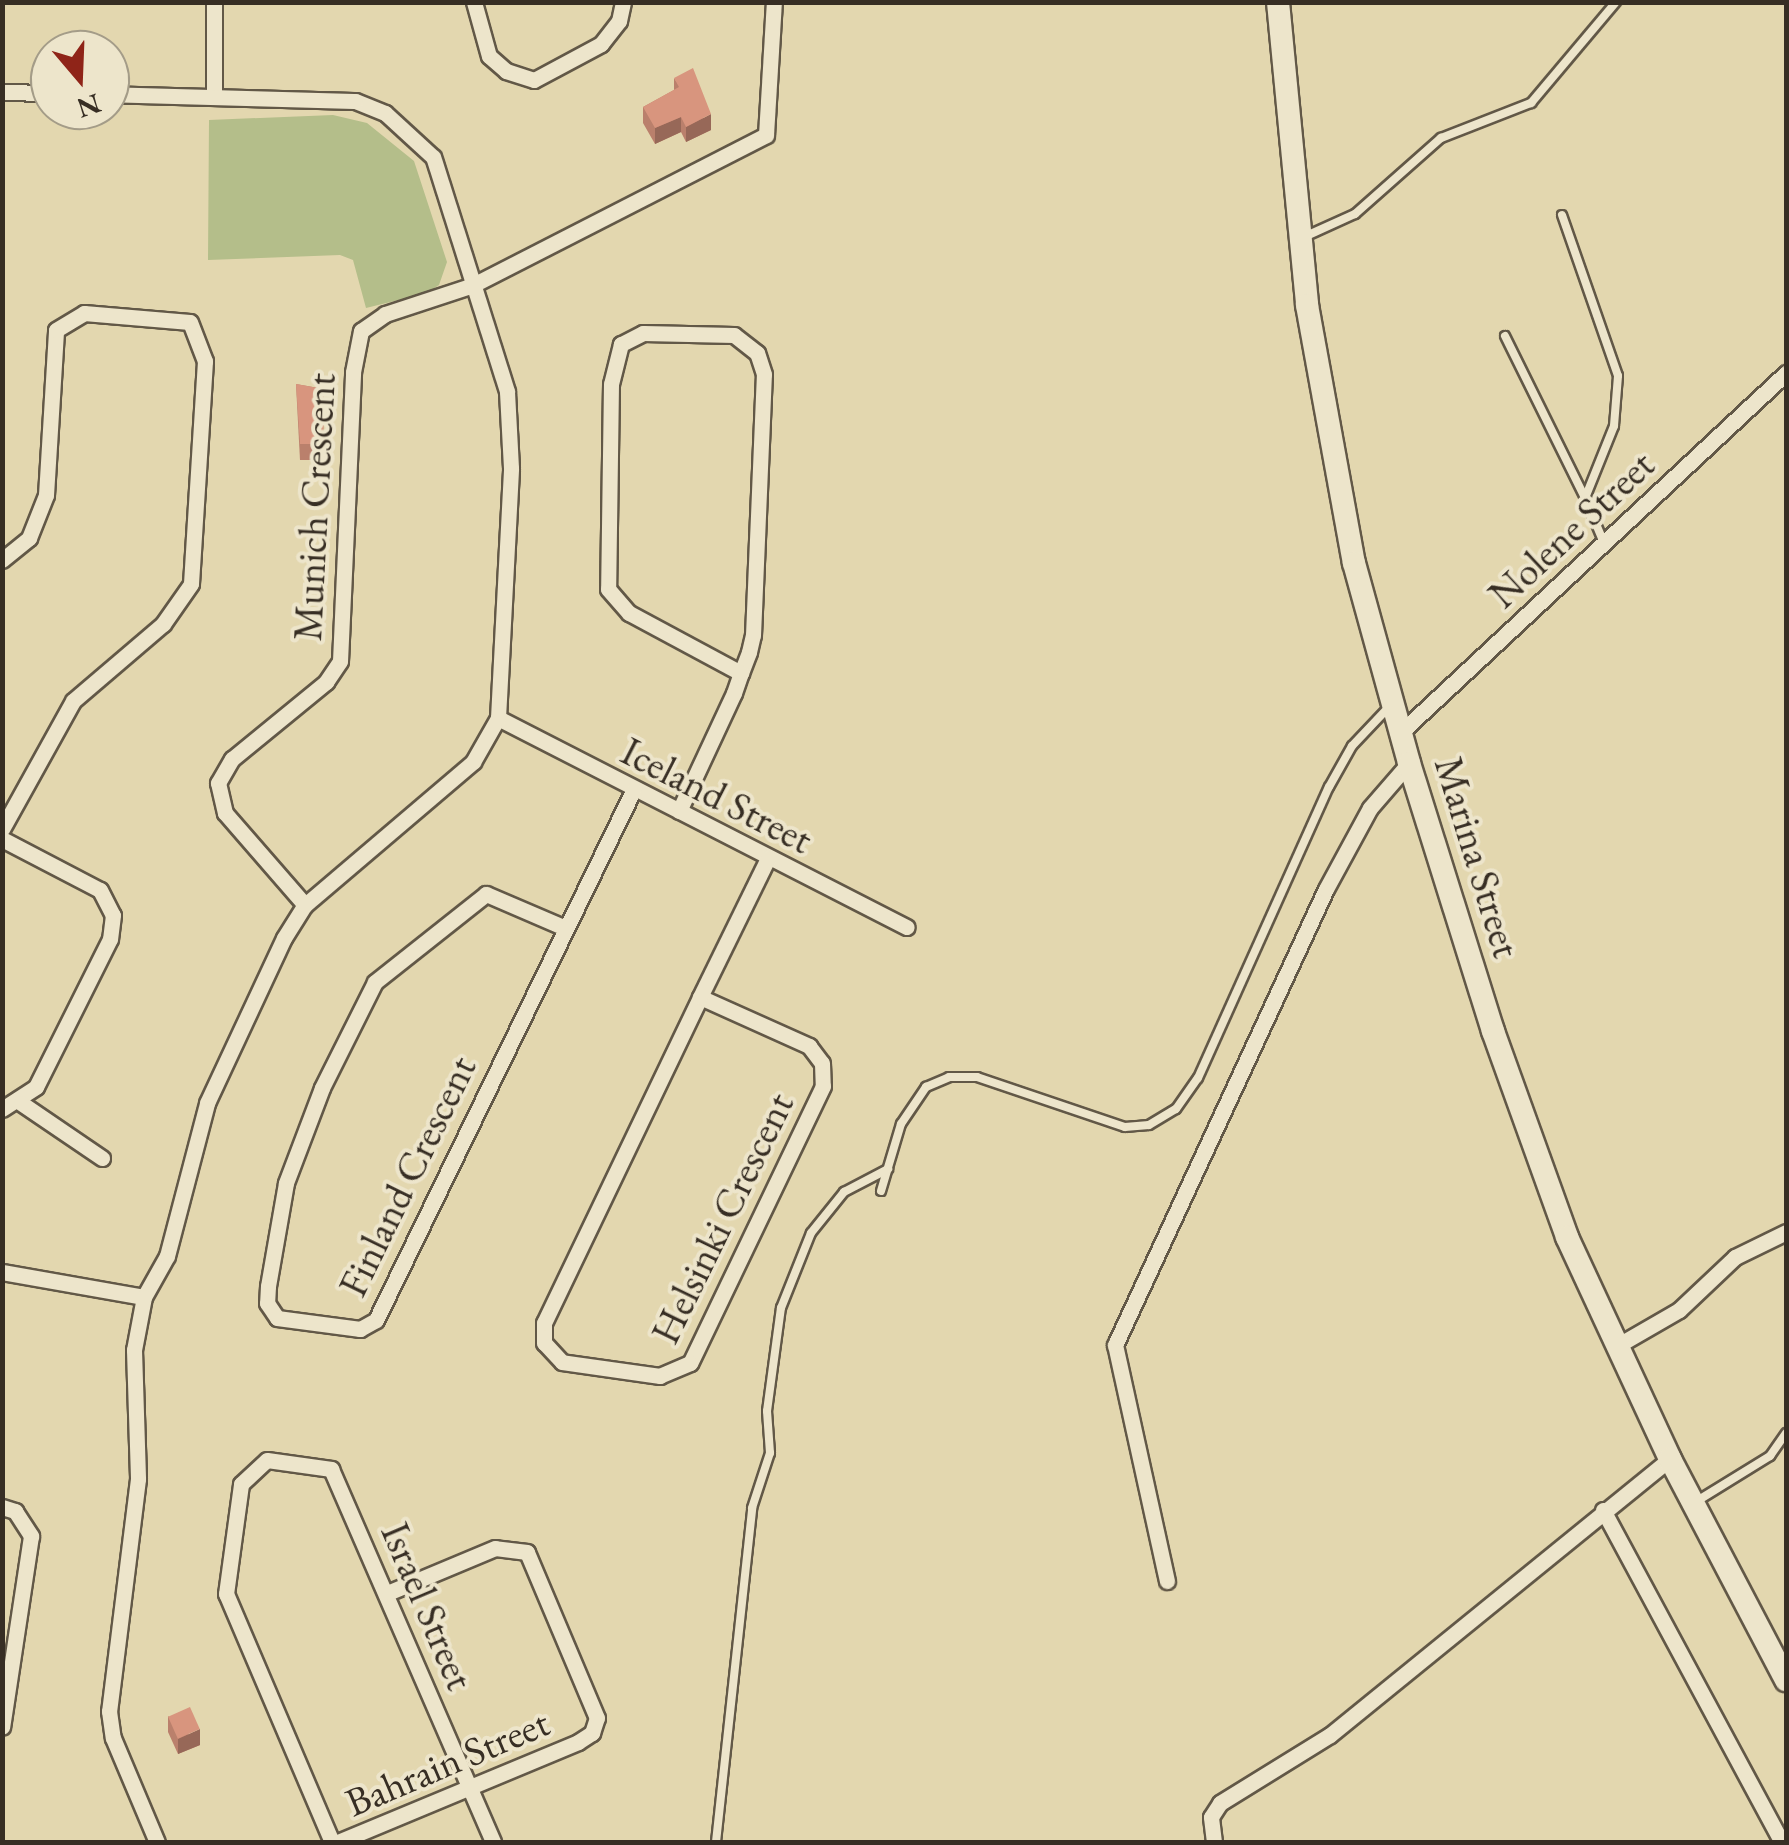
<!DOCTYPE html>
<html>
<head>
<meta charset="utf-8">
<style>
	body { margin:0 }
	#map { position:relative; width:1789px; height:1845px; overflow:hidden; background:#e3d7af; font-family:"EB Garamond",serif }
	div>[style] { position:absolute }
	.green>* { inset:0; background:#b4be8a }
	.roads { filter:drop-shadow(2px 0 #625847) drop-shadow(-2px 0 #625847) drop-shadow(0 2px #625847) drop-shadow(0 -2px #625847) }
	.service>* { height:8px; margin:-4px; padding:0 4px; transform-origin:4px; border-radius:4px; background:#ede5cb }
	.minor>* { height:15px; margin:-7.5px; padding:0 7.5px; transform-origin:7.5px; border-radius:7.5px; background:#ede5cb }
	.secondary>* { height:22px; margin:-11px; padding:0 11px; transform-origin:11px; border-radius:11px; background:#ede5cb }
	.wall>* { inset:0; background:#ba806c }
	.shaded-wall>* { inset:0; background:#976858 }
	.building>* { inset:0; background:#d8957e; transform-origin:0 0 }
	span { translate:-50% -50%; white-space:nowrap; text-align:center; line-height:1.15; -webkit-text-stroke:8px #ede5cb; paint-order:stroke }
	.street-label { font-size:40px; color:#372e24 }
	.frame { position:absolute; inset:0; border:5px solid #372e24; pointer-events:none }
	.north { position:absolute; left:30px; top:30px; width:100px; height:100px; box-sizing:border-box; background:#ede5cb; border:2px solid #a49c88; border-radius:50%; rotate:161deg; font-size:28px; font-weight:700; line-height:40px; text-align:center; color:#372e24 }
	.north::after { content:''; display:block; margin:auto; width:35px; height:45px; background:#8f2418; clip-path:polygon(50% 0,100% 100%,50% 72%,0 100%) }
</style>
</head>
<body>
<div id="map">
	<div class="green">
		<div style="clip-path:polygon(333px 115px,367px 123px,414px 161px,447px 262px,439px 285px,427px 293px,366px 308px,353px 260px,340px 255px,208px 260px,209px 120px)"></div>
	</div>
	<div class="roads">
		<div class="service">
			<div style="left:1562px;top:215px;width:170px;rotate:70.8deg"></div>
			<div style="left:1618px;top:376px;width:50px;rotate:94.6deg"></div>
			<div style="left:1614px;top:426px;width:78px;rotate:111.9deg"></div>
			<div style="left:1585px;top:498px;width:49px;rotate:67.1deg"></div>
			<div style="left:1304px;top:237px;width:56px;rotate:-24.3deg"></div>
			<div style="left:1355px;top:214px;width:115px;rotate:-41.5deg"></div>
			<div style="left:1441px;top:138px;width:97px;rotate:-21.3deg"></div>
			<div style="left:1531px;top:103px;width:132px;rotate:-49.9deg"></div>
			<div style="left:1505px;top:336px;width:181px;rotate:63.7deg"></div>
			<div style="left:881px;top:1191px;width:70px;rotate:-73.4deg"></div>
			<div style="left:901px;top:1124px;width:45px;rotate:-56deg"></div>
			<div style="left:926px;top:1087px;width:25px;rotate:-23deg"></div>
			<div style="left:949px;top:1077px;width:28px"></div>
			<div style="left:977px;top:1077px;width:156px;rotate:18.7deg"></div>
			<div style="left:1125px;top:1127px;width:24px;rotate:-5deg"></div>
			<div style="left:1149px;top:1125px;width:31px;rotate:-31deg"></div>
			<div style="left:1176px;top:1109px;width:38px;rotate:-55deg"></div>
			<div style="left:1198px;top:1078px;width:319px;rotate:-65.8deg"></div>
			<div style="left:1329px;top:787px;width:47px;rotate:-60.7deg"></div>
			<div style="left:1352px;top:746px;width:54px;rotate:-46.5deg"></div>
			<div style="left:1697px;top:1501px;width:86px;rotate:-31.7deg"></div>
			<div style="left:1770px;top:1456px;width:28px;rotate:-55deg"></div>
			<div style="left:716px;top:1842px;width:336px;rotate:-83.8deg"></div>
			<div style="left:752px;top:1508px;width:58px;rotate:-71.9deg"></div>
			<div style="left:770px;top:1453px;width:42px;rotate:-94.1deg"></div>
			<div style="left:767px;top:1411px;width:104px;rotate:-82.3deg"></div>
			<div style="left:781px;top:1308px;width:81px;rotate:-68.2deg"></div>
			<div style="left:811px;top:1233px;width:53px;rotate:-51.2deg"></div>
			<div style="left:844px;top:1192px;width:50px;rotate:-27.6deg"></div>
		</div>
		<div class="minor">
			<div style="left:474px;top:2px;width:56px;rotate:74.5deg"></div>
			<div style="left:489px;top:56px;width:23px;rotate:41deg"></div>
			<div style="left:506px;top:71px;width:29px;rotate:18deg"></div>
			<div style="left:534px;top:80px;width:76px;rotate:-28.2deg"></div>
			<div style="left:601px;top:44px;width:29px;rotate:-52deg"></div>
			<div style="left:619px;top:21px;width:19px;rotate:-78deg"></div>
			<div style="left:2px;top:92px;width:48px;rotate:1.2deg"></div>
			<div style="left:214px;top:96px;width:94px;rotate:-90deg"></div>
			<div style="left:2px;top:560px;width:35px;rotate:-39deg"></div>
			<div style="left:29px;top:538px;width:46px;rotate:-68.4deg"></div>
			<div style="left:46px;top:495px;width:165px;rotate:-86.5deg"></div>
			<div style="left:56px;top:330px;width:33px;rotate:-31deg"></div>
			<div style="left:84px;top:313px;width:106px;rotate:4.9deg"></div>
			<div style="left:190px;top:322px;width:42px;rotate:69deg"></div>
			<div style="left:205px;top:361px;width:223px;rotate:93.6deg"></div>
			<div style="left:191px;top:584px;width:49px;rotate:125deg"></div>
			<div style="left:163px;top:624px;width:118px;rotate:139.5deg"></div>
			<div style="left:73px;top:701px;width:146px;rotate:119deg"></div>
			<div style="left:498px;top:718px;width:459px;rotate:27.1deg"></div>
			<div style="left:1400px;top:733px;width:528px;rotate:-43deg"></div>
			<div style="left:679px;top:811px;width:130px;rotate:-65deg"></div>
			<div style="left:734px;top:693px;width:21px;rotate:-71deg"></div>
			<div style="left:741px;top:673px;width:22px;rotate:-69deg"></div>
			<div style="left:749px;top:652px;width:17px;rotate:-77deg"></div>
			<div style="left:753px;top:635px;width:261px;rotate:-87.6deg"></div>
			<div style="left:764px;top:374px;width:22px;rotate:-108deg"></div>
			<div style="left:757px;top:353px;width:29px;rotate:-142deg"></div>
			<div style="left:734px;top:335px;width:91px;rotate:-178.7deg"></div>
			<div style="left:643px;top:333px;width:25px;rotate:153deg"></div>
			<div style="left:621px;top:344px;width:41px;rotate:104deg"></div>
			<div style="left:611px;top:384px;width:205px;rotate:90.8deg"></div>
			<div style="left:608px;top:589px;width:32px;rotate:49deg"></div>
			<div style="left:629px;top:613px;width:127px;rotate:28.2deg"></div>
			<div style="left:2px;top:839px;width:110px;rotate:27.5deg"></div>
			<div style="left:100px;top:890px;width:28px;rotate:63deg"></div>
			<div style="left:113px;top:915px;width:24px;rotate:97deg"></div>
			<div style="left:110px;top:939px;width:165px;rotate:116.6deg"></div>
			<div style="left:36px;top:1087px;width:40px;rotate:147.1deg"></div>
			<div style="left:305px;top:905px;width:122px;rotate:-131deg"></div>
			<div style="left:225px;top:813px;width:31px;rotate:-103deg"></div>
			<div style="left:218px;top:783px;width:28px;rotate:-60deg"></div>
			<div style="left:232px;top:759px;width:122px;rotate:-39.3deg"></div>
			<div style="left:326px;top:682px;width:25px;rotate:-56deg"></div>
			<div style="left:340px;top:661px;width:289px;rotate:-87.4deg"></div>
			<div style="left:353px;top:372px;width:42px;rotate:-79deg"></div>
			<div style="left:361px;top:331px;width:29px;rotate:-35deg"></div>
			<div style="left:385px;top:314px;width:93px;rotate:-18.2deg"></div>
			<div style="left:473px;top:285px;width:329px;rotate:-27.1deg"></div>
			<div style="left:766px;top:135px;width:133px;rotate:-86.6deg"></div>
			<div style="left:563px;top:927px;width:84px;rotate:-156.8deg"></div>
			<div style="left:486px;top:894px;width:142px;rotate:141.6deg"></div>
			<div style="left:375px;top:982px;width:119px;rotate:116.6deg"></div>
			<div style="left:322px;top:1088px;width:102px;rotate:110.8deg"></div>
			<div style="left:286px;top:1183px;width:105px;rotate:99.9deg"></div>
			<div style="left:268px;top:1286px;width:17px;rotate:93deg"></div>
			<div style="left:267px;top:1303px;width:18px;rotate:56deg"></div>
			<div style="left:277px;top:1318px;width:84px;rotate:7.5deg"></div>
			<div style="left:360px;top:1329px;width:18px;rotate:-29deg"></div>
			<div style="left:376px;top:1320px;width:590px;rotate:-64.09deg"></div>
			<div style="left:700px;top:997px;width:120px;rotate:24.2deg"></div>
			<div style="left:809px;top:1046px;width:21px;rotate:53deg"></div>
			<div style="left:822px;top:1063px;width:23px;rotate:88deg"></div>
			<div style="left:823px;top:1086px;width:307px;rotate:115.6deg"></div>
			<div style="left:690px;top:1363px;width:33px;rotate:157deg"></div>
			<div style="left:660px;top:1376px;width:99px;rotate:-171.9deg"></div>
			<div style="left:562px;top:1362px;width:26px;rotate:-133deg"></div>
			<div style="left:544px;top:1343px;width:20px;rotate:-90deg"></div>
			<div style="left:544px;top:1323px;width:361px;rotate:-64.4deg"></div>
			<div style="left:700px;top:997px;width:155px;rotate:-63.9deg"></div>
			<div style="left:21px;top:1103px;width:98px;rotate:34.2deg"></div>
			<div style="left:2px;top:1272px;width:144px;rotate:10deg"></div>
			<div style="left:144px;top:1297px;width:47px;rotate:-60.7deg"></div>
			<div style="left:167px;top:1256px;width:158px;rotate:-75.3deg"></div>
			<div style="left:207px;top:1103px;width:182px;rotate:-65deg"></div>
			<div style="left:284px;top:938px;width:39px;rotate:-58deg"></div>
			<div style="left:305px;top:905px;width:221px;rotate:-40.4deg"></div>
			<div style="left:473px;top:762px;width:51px;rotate:-60.4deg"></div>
			<div style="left:498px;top:718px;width:250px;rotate:-87deg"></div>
			<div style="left:511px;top:468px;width:77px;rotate:-93deg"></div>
			<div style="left:507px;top:391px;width:245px;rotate:-107.5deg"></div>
			<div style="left:433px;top:157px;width:65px;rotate:-137.5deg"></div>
			<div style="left:385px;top:113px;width:32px;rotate:-158deg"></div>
			<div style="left:355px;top:101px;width:245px;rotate:-178.4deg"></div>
			<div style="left:144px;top:1297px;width:54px;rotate:100.7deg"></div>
			<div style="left:134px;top:1350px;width:129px;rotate:88.2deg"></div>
			<div style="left:138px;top:1479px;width:234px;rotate:97.1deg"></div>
			<div style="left:109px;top:1711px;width:27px;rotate:82deg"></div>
			<div style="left:113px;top:1738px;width:113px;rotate:67.1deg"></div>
			<div style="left:1615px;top:1347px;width:74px;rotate:-30deg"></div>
			<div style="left:1679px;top:1310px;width:77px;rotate:-43.4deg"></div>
			<div style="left:1735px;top:1257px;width:57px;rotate:-26.1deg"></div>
			<div style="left:2px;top:1507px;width:14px;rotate:17deg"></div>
			<div style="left:15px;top:1511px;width:30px;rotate:57deg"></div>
			<div style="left:31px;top:1536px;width:193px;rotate:98.6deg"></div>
			<div style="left:1603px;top:1510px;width:377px;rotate:61.7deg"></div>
			<div style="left:1167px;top:1581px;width:242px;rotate:-102.4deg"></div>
			<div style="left:1115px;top:1345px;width:502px;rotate:-65.17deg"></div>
			<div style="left:1326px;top:889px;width:92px;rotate:-61.5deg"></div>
			<div style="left:1370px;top:808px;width:60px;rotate:-49.1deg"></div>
			<div style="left:332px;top:1842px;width:270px;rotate:-113.1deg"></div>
			<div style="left:226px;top:1594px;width:111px;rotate:-82.2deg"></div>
			<div style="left:241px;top:1484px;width:35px;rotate:-43deg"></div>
			<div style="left:267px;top:1460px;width:65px;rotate:8deg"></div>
			<div style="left:331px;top:1469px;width:407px;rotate:66.5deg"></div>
			<div style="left:338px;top:1842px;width:260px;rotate:-22.6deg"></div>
			<div style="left:578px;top:1742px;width:17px;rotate:-33deg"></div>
			<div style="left:592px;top:1733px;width:16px;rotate:-72deg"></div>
			<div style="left:597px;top:1718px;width:180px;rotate:-112.9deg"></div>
			<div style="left:527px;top:1552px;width:32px;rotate:-173deg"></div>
			<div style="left:495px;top:1548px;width:114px;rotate:157.3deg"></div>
			<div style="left:1214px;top:1842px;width:25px;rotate:-97deg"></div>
			<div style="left:1211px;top:1817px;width:17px;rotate:-57deg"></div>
			<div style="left:1220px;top:1803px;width:129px;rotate:-31.7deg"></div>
			<div style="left:1330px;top:1735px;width:438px;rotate:-39.1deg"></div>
		</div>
		<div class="secondary">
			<div style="left:1278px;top:2px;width:304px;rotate:84.5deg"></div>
			<div style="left:1307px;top:305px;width:262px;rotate:79.7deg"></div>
			<div style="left:1354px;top:563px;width:207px;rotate:74.6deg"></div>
			<div style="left:1409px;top:763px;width:281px;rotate:72.6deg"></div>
			<div style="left:1493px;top:1031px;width:219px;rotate:70.2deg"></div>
			<div style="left:1567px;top:1237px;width:245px;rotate:65.1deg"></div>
			<div style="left:1670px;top:1459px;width:250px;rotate:62.3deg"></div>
		</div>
	</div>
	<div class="wall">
		<div style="clip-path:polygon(674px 78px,711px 130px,686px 142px,681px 132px,655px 144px,643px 123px,643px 107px,674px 90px)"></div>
		<div style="clip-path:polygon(296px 384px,324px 389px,323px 460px,300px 460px)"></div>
		<div style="clip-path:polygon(168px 1716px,200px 1745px,178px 1754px,168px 1732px)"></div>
	</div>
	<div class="shaded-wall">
		<div style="clip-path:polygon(711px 114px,711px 130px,686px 142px,686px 127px)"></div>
		<div style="clip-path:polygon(681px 117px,681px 132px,655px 144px,655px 128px)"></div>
		<div style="clip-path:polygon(200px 1729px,200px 1745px,178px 1754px,178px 1739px)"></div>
	</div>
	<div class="building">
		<div style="clip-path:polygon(693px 68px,711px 114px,686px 127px,681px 117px,655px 128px,643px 107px,679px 87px,674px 78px)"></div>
		<div style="clip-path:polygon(296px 384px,324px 389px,323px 444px,300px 444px)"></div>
		<div style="left:190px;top:1707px;width:24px;height:24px;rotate:66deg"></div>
	</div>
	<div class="street-label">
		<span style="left:314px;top:507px;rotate:-87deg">Munich Crescent</span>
		<span style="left:1571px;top:529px;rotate:-43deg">Nolene Street</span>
		<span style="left:717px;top:795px;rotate:27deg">Iceland Street</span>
		<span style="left:1478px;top:857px;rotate:73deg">Marina Street</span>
		<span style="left:407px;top:1176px;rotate:-64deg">Finland Crescent</span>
		<span style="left:722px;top:1218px;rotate:-64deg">Helsinki Crescent</span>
		<span style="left:428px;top:1606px;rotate:67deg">Israel Street</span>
		<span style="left:447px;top:1762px;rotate:-23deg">Bahrain Street</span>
	</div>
	<div class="frame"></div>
	<div class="north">N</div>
</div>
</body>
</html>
